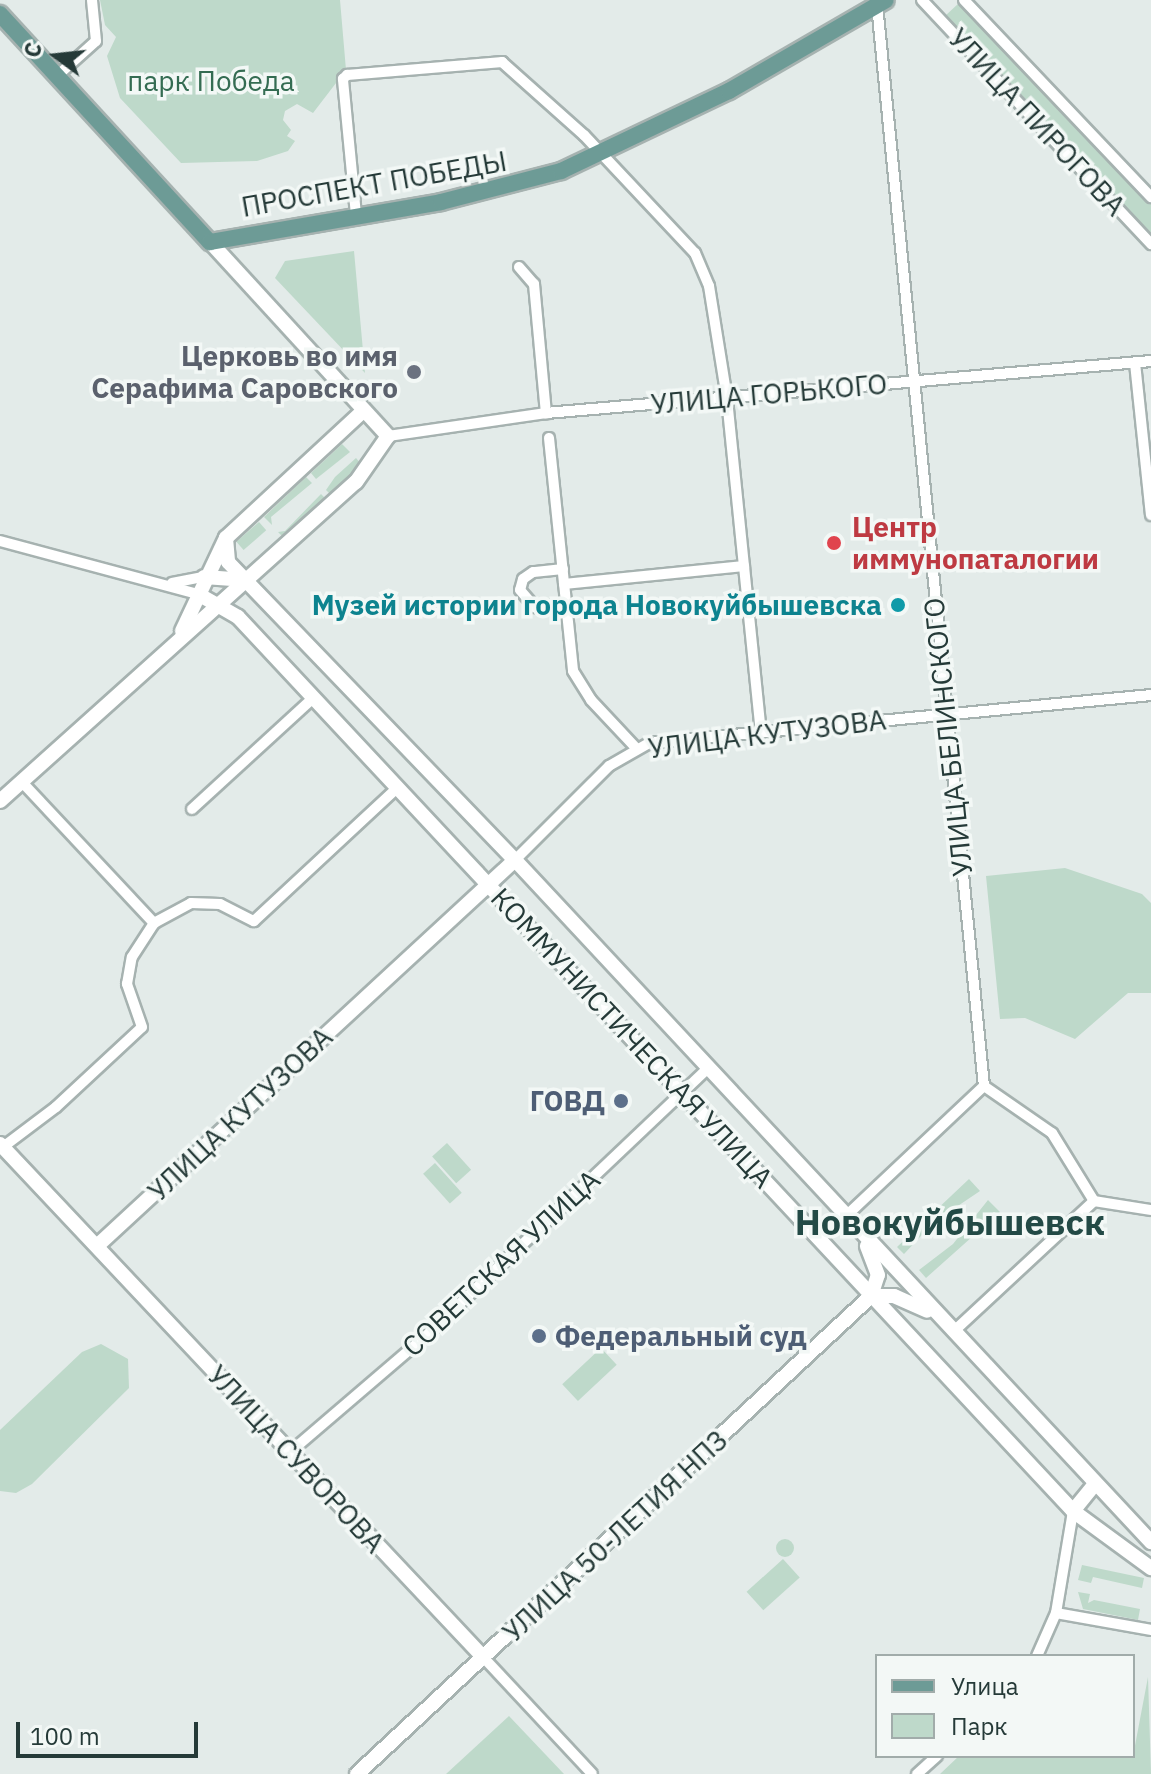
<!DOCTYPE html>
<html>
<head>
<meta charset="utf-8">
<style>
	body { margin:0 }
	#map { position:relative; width:1151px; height:1774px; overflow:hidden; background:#e3ebe9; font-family:"IBM Plex Sans",sans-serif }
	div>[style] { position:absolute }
	.green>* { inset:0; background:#bed9ca; transform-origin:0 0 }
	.round { border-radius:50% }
	.roads { filter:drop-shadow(2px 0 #a6b2b0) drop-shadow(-2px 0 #a6b2b0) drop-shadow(0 2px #a6b2b0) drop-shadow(0 -2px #a6b2b0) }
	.street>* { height:10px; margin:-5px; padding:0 5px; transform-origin:5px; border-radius:5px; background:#fff }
	.secondary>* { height:14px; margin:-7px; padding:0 7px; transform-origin:7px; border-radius:7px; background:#fff }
	.primary>* { height:16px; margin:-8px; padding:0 8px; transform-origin:8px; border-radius:8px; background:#6d9b96 }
	.dots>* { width:22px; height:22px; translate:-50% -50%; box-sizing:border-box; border:4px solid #f3f8f6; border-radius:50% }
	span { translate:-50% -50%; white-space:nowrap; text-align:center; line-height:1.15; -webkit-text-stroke:7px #f3f8f6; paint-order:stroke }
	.park-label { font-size:28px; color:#346c52 }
	.street-label { font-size:28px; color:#253a38 }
	.worship-label { font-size:28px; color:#5b616d; font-weight:700 }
	.right { translate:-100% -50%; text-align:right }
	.health-label { font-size:28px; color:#be3a42; font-weight:700 }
	.left { translate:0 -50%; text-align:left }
	.culture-label { font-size:28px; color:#0d838f; font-weight:700 }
	.service-label { font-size:28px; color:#4e5e75; font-weight:700 }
	.district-label { font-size:36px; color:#234a46; font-weight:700 }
	.legend { position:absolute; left:875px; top:1654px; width:260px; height:104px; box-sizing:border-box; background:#f3f8f6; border:2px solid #a1acaa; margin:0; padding:10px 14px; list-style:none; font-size:24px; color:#253a38 }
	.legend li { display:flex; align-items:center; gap:16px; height:40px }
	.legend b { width:40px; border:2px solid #a1acaa }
	.north { position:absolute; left:16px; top:16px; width:80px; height:80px; -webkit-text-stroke:6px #f3f8f6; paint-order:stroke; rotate:285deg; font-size:22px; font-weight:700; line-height:32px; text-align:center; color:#253a38 }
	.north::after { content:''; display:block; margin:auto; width:28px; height:36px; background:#253a38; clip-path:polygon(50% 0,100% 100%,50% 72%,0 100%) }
	.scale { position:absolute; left:16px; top:1722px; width:182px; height:36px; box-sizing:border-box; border:4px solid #253a38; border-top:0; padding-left:10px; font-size:24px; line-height:28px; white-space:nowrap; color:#253a38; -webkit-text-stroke:6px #f3f8f6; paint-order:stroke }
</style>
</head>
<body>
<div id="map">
	<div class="green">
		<div style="clip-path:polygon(100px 0,340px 0,346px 70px,313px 113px,297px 104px,285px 111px,283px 120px,291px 130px,287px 136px,295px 141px,288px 151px,257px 161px,181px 163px,120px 98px,107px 56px,116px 37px,105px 25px)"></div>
		<div style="clip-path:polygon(959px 3px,1151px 204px,1151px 234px,945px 16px)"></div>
		<div style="clip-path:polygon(354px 251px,365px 373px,275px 278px,285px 261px)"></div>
		<div style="clip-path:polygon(342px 444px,350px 452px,316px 479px,311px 473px)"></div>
		<div style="clip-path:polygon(356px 458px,362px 465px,330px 494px,326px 490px,335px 477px)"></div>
		<div style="clip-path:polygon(306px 477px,312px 483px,271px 517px,272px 525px,264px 517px)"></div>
		<div style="clip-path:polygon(321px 494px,326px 499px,284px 538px,278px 532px,285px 531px)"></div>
		<div style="left:259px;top:522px;width:11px;height:30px;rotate:49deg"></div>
		<div style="clip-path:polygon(1065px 868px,1142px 894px,1151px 903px,1151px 993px,1128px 993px,1075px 1039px,1025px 1018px,1000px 1019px,986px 876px)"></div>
		<div style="left:447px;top:1143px;width:36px;height:20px;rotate:48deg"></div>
		<div style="left:435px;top:1163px;width:40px;height:16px;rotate:48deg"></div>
		<div style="clip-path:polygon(969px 1179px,980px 1191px,934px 1222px,904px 1254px,897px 1247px)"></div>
		<div style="clip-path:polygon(988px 1200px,1000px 1212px,926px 1278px,919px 1270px,953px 1244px)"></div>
		<div style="clip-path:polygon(101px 1344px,128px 1359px,129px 1388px,32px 1484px,16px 1493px,0 1491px,0 1430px,82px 1352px)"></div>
		<div style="left:601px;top:1348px;width:23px;height:53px;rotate:47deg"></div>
		<div class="round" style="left:776px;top:1539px;width:18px;height:18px"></div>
		<div style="left:783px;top:1559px;width:25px;height:49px;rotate:48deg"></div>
		<div style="clip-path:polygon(1082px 1565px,1144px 1578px,1142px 1588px,1093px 1577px,1091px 1583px,1078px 1580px)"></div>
		<div style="clip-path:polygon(1078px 1592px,1090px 1594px,1088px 1603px,1094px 1600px,1140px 1609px,1138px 1620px,1083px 1609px)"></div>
		<div style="clip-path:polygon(1148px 1677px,1151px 1774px,940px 1774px,959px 1756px,1133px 1756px)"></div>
		<div style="clip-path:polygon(509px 1716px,564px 1774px,446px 1774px)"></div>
	</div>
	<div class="roads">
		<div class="street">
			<div style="left:922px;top:0;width:335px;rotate:46.8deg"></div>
			<div style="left:964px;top:0;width:272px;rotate:46.5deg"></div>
			<div style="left:877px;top:5px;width:1086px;rotate:84.35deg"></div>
			<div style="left:57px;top:76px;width:52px;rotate:-41.9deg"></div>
			<div style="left:96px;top:41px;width:41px;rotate:-95.6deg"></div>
			<div style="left:356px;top:215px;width:137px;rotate:-95.5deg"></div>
			<div style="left:343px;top:79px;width:6px;rotate:-45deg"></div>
			<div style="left:347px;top:75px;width:156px;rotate:-4.8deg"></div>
			<div style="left:502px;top:62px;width:110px;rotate:41.7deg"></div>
			<div style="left:584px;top:135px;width:162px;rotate:46.8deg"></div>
			<div style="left:695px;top:253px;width:36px;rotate:67deg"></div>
			<div style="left:709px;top:286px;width:114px;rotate:80.9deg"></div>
			<div style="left:727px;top:399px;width:336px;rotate:84.2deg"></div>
			<div style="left:519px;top:267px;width:23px;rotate:49deg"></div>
			<div style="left:534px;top:284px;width:130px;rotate:84.7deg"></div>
			<div style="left:1135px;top:363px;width:153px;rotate:84deg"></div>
			<div style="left:388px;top:436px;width:160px;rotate:-8.3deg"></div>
			<div style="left:546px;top:413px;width:607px;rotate:-4.91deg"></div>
			<div style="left:549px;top:438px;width:234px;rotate:84.1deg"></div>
			<div style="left:573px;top:671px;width:34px;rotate:58deg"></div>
			<div style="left:591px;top:700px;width:67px;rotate:46.8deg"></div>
			<div style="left:0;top:541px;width:205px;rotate:15deg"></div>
			<div style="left:563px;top:569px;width:30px;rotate:174deg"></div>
			<div style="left:533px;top:572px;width:12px;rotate:145deg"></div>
			<div style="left:523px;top:579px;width:11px;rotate:105deg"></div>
			<div style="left:520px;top:590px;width:23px;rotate:49deg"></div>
			<div style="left:535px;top:607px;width:31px;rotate:-6deg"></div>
			<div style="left:172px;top:583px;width:33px;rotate:-11deg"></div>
			<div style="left:564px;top:584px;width:181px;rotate:-5.7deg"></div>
			<div style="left:21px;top:781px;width:195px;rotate:46.9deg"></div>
			<div style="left:192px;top:809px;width:163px;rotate:-42.5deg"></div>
			<div style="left:515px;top:860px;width:133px;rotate:-45deg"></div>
			<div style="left:609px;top:766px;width:46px;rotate:-29.9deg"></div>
			<div style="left:649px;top:743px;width:504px;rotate:-5.46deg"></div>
			<div style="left:3px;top:1147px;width:66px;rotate:-37deg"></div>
			<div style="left:56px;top:1107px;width:117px;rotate:-42.9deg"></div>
			<div style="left:142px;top:1027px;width:46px;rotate:-109.2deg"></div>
			<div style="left:127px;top:984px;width:27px;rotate:-80deg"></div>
			<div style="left:132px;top:957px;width:40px;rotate:-57.1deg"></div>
			<div style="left:154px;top:923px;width:42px;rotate:-28.4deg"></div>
			<div style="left:191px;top:903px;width:29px;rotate:2deg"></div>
			<div style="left:220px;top:904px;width:38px;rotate:27deg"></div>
			<div style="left:254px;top:921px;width:197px;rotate:-42.9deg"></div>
			<div style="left:1094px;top:1201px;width:58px;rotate:9deg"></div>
			<div style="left:846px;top:1216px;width:190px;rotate:-43.3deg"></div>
			<div style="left:984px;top:1086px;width:83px;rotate:34.7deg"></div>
			<div style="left:1052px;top:1133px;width:80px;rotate:58.3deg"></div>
			<div style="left:1094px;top:1201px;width:191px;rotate:137.1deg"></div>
			<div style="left:289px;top:1453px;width:186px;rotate:-40.6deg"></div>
			<div style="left:430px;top:1332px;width:383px;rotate:-43.5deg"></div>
			<div style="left:1056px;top:1613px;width:97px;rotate:10.1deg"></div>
			<div style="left:1037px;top:1656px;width:47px;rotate:-66.2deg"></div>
			<div style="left:1056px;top:1613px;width:103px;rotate:-80.5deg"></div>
			<div style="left:484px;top:1658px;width:158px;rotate:47deg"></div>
			<div style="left:917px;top:1774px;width:27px;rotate:-42deg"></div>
		</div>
		<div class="secondary">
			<div style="left:226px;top:538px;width:24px;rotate:85deg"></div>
			<div style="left:228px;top:562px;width:414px;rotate:46.1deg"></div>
			<div style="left:515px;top:860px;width:933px;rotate:47deg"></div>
			<div style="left:204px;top:577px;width:43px;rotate:4deg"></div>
			<div style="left:198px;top:594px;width:46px;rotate:29.9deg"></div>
			<div style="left:238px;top:617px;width:1223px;rotate:46.95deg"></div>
			<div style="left:1073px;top:1511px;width:97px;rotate:36.2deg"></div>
			<div style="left:182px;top:631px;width:103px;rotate:-64.7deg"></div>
			<div style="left:226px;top:538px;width:184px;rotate:-42.8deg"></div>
			<div style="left:0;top:801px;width:478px;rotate:-41.9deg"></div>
			<div style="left:356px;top:482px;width:56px;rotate:-55.2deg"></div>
			<div style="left:388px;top:436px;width:263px;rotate:-132.5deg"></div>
			<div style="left:0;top:1144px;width:706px;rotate:46.72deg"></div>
			<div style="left:97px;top:1246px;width:569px;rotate:-42.72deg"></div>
			<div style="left:871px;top:1296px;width:23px"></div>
			<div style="left:894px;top:1296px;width:36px;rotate:24deg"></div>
			<div style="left:1073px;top:1511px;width:35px;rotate:-51deg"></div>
			<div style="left:357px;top:1774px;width:702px;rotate:-42.92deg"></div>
			<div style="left:871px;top:1296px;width:22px;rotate:-72deg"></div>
			<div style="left:878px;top:1275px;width:31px;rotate:-111deg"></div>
		</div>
		<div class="primary">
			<div style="left:0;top:14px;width:310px;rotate:47.4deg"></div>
			<div style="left:210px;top:242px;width:234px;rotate:-9.8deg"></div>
			<div style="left:441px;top:202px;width:124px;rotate:-14.5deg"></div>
			<div style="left:561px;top:171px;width:186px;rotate:-25.5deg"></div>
			<div style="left:729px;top:91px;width:181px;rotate:-30.1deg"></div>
		</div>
	</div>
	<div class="dots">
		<div style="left:414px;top:372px;background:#6b7280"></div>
		<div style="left:834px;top:543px;background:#e0444e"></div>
		<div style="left:898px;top:605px;background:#0f9aa8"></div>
		<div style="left:621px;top:1101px;background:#5c6f8a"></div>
		<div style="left:539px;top:1336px;background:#5c6f8a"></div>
	</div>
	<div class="park-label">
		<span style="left:211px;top:81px">парк Победa</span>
	</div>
	<div class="street-label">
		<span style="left:1037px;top:122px;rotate:47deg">УЛИЦА ПИРОГОВА</span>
		<span style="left:374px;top:184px;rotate:-10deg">ПРОСПЕКТ ПОБЕДЫ</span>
		<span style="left:769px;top:394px;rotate:-5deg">УЛИЦА ГОРЬКОГО</span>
		<span style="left:767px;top:734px;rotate:-7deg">УЛИЦА КУТУЗОВА</span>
		<span style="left:948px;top:737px;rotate:-96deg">УЛИЦА БЕЛИНСКОГО</span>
		<span style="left:632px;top:1038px;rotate:47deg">КОММУНИСТИЧЕСКАЯ УЛИЦА</span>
		<span style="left:240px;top:1114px;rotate:-43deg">УЛИЦА КУТУЗОВА</span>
		<span style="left:501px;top:1263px;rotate:-43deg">СОВЕТСКАЯ УЛИЦА</span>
		<span style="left:296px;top:1459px;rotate:47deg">УЛИЦА СУВОРОВА</span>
		<span style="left:615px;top:1536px;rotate:-43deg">УЛИЦА 50-ЛЕТИЯ НПЗ</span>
	</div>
	<div class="worship-label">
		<span class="right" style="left:398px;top:372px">Церковь во имя<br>Серафима Саровского</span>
	</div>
	<div class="health-label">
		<span class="left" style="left:852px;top:543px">Центр<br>иммунопаталогии</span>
	</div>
	<div class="culture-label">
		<span class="right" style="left:882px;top:605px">Музей истории города Новокуйбышевска</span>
	</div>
	<div class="service-label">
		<span class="right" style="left:605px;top:1101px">ГОВД</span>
		<span class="left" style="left:555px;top:1336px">Федеральный суд</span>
	</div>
	<div class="district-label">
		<span style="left:950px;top:1222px">Новокуйбышевск</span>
	</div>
	<ul class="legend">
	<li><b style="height:10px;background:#6d9b96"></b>Улица</li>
	<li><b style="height:22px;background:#bed9ca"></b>Парк</li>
	</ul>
	<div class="north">С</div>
	<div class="scale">100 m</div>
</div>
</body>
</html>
